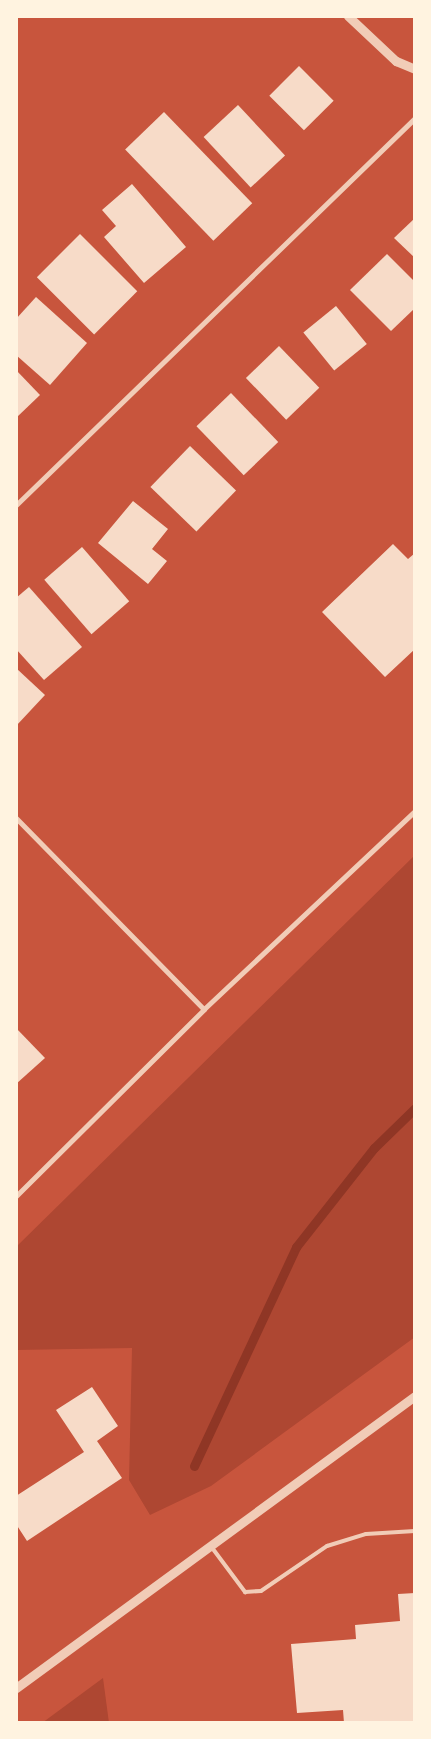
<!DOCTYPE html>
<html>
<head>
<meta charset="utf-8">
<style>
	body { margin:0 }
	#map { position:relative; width:431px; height:1739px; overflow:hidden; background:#c8553d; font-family:Barlow,sans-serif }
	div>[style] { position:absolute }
	.green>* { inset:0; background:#ae4732 }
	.stream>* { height:9px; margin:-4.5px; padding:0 4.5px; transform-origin:4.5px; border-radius:4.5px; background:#8f3625 }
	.building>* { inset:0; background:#f7dbc8; transform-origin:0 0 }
	.service>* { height:4px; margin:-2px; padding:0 2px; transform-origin:2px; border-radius:2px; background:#f1ccb7 }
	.minor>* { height:5px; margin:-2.5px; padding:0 2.5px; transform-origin:2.5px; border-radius:2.5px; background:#f1ccb7 }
	.tertiary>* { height:9px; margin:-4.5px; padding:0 4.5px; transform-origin:4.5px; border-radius:4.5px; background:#f1ccb7 }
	span { translate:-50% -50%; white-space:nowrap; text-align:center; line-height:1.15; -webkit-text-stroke:4px #fff3e0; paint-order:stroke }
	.frame { position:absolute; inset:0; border:18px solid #fff3e0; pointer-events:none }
</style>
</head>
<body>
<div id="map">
	<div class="green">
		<div style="clip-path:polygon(415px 855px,415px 1337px,211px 1486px,150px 1515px,129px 1480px,132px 1348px,16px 1350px,16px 1247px)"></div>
		<div style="clip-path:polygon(103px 1678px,109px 1723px,42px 1723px)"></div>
	</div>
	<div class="stream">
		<div style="left:194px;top:1466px;width:242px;rotate:-65deg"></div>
		<div style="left:296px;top:1247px;width:126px;rotate:-51.8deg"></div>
		<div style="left:374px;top:1148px;width:57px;rotate:-44.3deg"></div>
	</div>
	<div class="building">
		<div style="left:299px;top:66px;width:49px;height:42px;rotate:45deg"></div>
		<div style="left:238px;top:105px;width:69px;height:47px;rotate:47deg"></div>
		<div style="left:164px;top:112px;width:127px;height:54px;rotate:46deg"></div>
		<div style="clip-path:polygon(132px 184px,186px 247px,144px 283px,104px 237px,116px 226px,102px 210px)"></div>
		<div style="clip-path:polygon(415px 218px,415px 258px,394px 238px)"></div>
		<div style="left:80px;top:234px;width:81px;height:61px;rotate:45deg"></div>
		<div style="clip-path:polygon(387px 254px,415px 282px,415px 308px,391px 331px,350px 290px)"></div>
		<div style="clip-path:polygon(36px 297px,87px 343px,50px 385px,16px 355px,16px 319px)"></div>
		<div style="left:336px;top:306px;width:49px;height:42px;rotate:51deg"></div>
		<div style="left:279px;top:346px;width:58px;height:46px;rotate:46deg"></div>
		<div style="clip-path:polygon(16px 370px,40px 395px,16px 418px)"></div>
		<div style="left:231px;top:393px;width:68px;height:48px;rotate:46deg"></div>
		<div style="left:190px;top:446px;width:64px;height:57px;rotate:44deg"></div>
		<div style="clip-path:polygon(133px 501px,168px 529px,152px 549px,167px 561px,148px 584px,98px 543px)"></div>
		<div style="clip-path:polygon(393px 544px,408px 559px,415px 553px,415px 649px,385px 677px,322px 612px)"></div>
		<div style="left:82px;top:547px;width:72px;height:50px;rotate:49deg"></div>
		<div style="clip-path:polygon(29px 587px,82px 647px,44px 680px,16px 649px,16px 598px)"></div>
		<div style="clip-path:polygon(16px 668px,45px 695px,16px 726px)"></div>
		<div style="clip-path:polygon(16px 1028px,45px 1058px,16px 1084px)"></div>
		<div style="clip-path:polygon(92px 1387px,118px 1426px,97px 1441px,122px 1478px,27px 1541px,16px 1524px,16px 1496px,84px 1452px,56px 1410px)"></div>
		<div style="clip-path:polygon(415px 1593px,415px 1723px,344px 1723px,343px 1710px,297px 1713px,291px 1644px,356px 1639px,355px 1625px,400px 1621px,398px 1594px)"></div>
	</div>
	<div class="service">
		<div style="left:210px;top:1545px;width:59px;rotate:53.3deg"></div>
		<div style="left:245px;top:1592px;width:16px;rotate:-4deg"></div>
		<div style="left:261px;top:1591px;width:80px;rotate:-34.3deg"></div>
		<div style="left:327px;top:1546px;width:41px;rotate:-17.1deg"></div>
		<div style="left:366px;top:1534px;width:49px;rotate:-3.5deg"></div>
	</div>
	<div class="minor">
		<div style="left:16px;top:505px;width:556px;rotate:-44.13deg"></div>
		<div style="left:16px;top:818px;width:268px;rotate:45.5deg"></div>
		<div style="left:16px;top:1196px;width:265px;rotate:-44.8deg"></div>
		<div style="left:204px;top:1009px;width:289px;rotate:-43.2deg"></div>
	</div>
	<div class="tertiary">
		<div style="left:348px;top:16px;width:66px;rotate:43.2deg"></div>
		<div style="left:396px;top:61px;width:21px;rotate:23deg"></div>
		<div style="left:16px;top:1688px;width:494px;rotate:-36.2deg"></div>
	</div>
	<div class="frame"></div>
</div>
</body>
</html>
